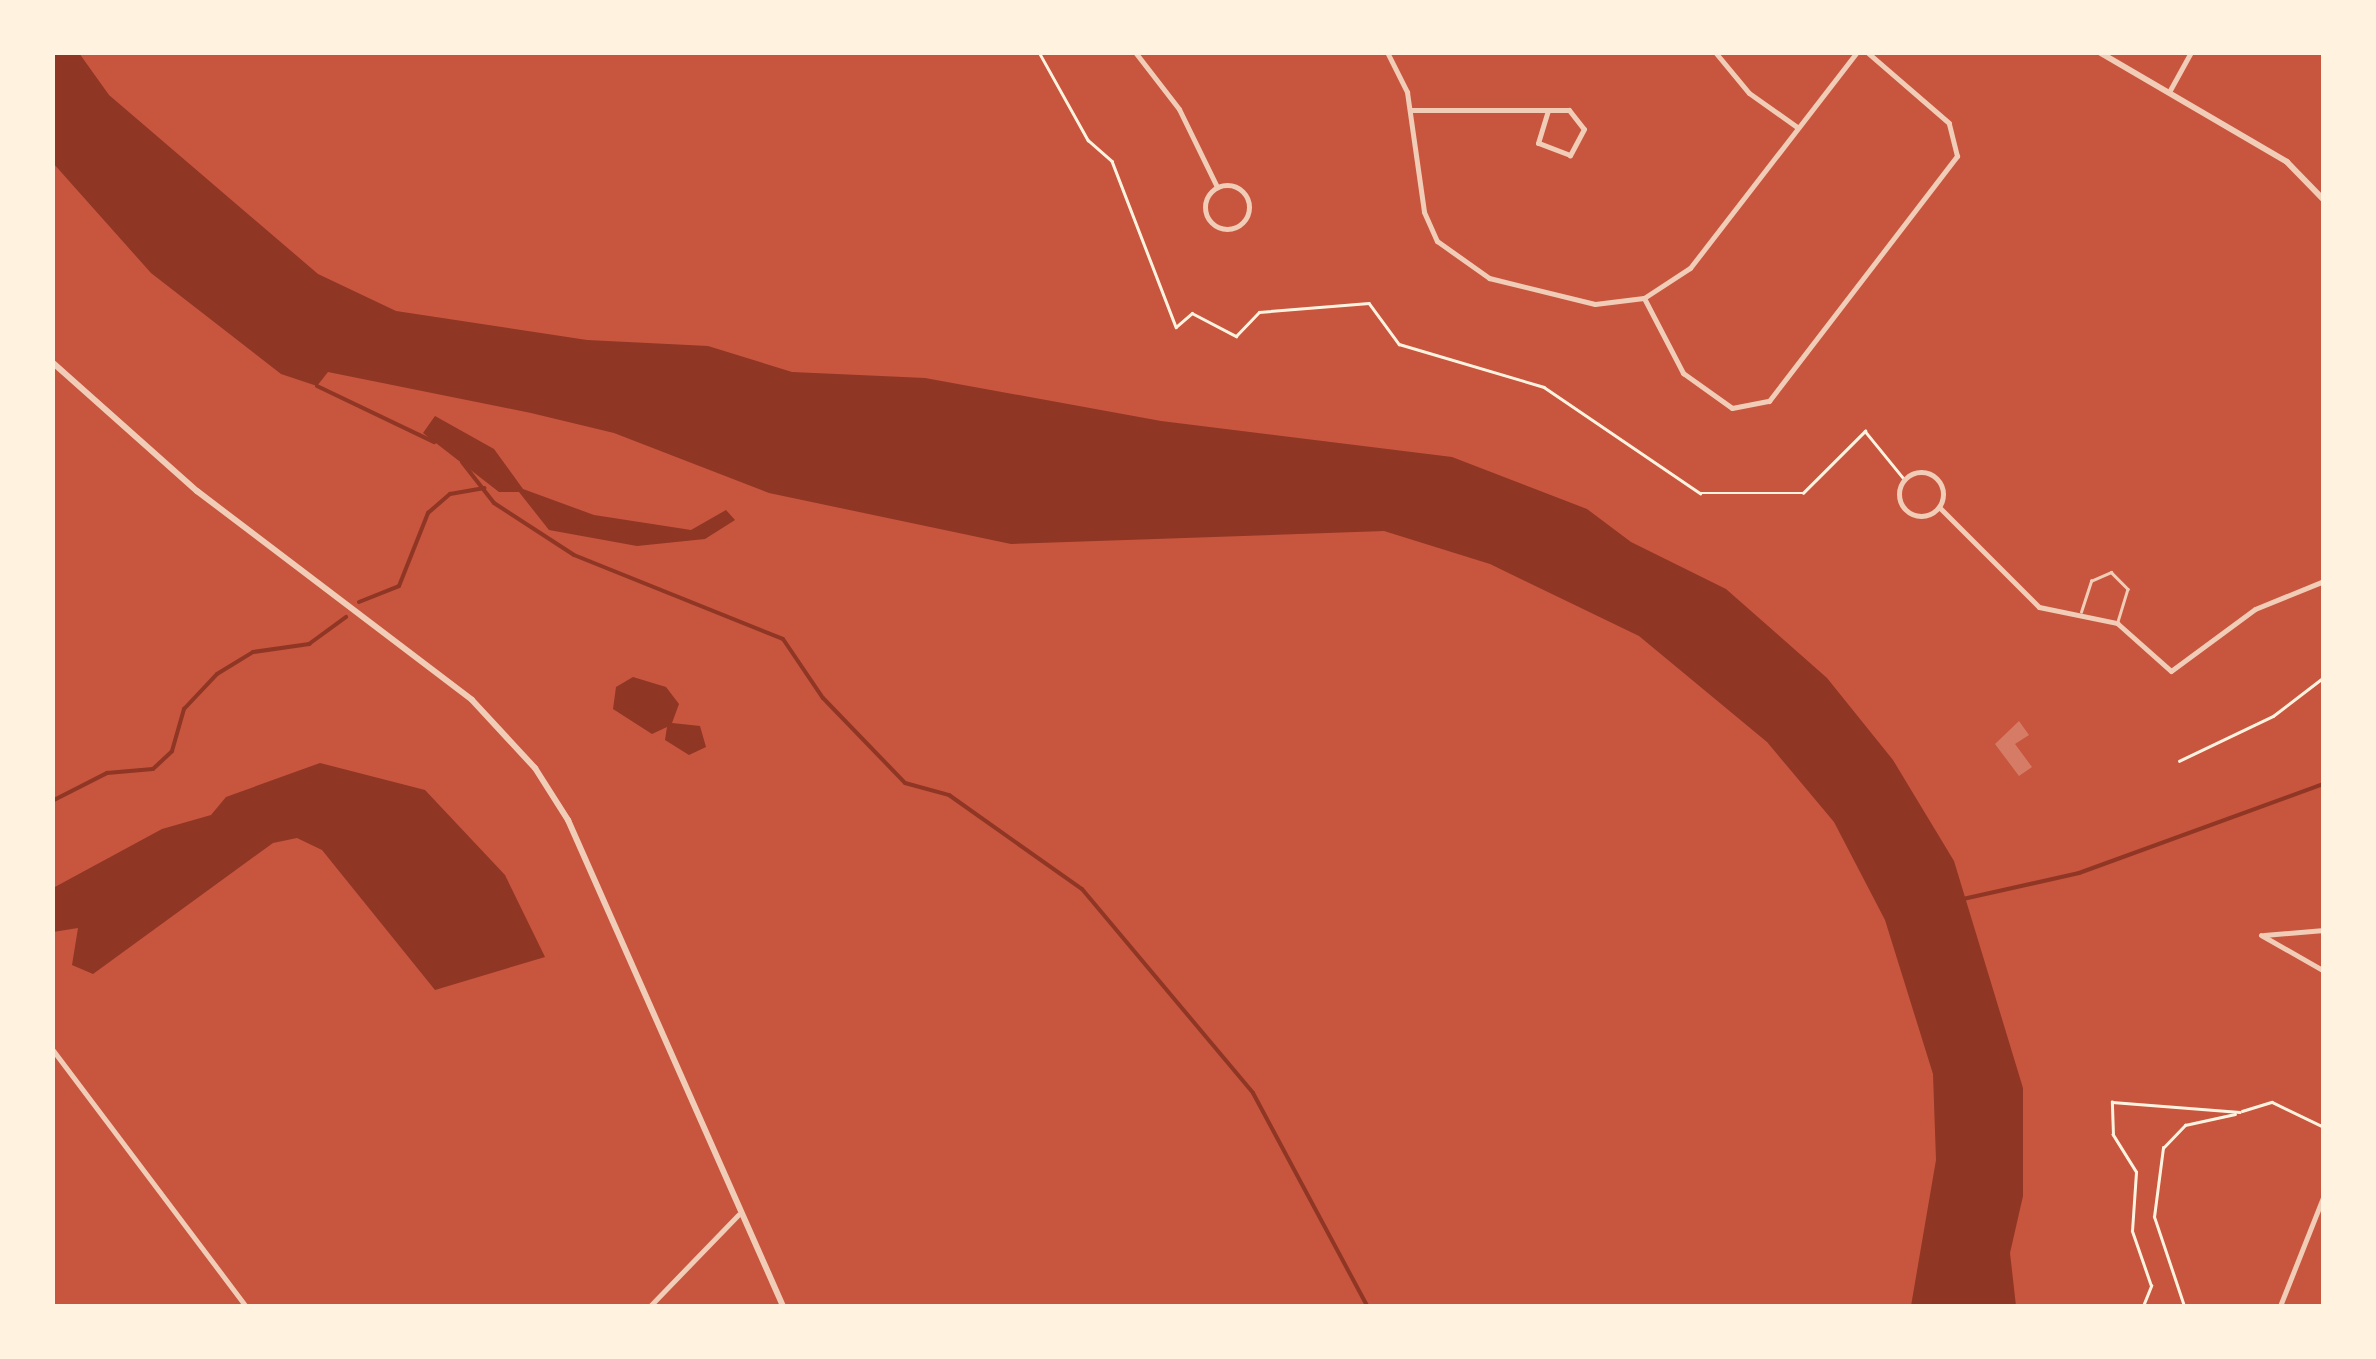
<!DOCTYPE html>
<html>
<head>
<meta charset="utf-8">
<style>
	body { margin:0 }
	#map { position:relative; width:2376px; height:1359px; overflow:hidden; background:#c8553d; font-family:Montserrat,sans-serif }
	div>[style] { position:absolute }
	.water>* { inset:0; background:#8f3625 }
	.stream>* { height:4px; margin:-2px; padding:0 2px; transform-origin:2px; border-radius:2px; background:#8f3625 }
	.building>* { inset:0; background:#d67c66 }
	.path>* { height:2.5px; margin:-1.25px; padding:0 1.25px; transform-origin:1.25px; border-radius:1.25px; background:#fff3e0 }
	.service>* { height:2.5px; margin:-1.25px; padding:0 1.25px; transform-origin:1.25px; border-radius:1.25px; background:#f1ccb7 }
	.minor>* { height:5px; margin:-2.5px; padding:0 2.5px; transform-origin:2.5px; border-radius:2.5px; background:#f1ccb7 }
	.minor>.ring { margin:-2.5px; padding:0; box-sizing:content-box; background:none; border:5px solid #f1ccb7; border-radius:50% }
	.tertiary>* { height:6px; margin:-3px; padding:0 3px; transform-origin:3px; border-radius:3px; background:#f1ccb7 }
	span { translate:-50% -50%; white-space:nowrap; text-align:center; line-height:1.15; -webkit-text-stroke:10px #fff3e0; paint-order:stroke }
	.frame { position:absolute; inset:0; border:55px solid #fff3e0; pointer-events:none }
</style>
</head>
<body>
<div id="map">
	<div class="water">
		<div style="clip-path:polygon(53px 52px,79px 53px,109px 95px,318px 274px,396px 311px,587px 340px,708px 346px,792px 372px,925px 378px,1161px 421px,1452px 457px,1587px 509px,1631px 542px,1726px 589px,1827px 678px,1893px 760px,1954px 861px,2023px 1088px,2023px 1196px,2010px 1253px,2016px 1306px,1911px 1306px,1936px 1160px,1933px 1074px,1885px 920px,1834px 822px,1767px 742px,1639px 636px,1490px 564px,1384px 531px,1011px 544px,769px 493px,614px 433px,531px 413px,328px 372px,317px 386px,281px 374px,151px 273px,53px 163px)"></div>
		<div style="clip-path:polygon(435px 416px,494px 449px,523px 489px,594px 515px,691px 530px,726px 510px,735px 520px,705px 539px,637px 546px,549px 530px,519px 492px,499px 492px,423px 433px)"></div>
		<div style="clip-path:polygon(633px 677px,666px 687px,679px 704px,672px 723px,700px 726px,706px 747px,689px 755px,665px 740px,667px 727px,652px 734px,613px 709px,616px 687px)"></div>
		<div style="clip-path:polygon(320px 763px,425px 790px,505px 875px,545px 957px,435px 990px,322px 850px,297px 838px,273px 843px,93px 974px,72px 965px,78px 928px,53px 932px,53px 888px,162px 829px,211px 815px,226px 797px)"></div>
	</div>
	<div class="stream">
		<div style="left:317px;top:386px;width:130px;rotate:25.6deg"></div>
		<div style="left:462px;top:462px;width:52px;rotate:52deg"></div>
		<div style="left:494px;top:503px;width:95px;rotate:33deg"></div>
		<div style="left:574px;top:555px;width:225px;rotate:21.9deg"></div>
		<div style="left:783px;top:639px;width:71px;rotate:55.9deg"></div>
		<div style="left:823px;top:698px;width:118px;rotate:46deg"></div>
		<div style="left:905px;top:783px;width:46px;rotate:15.3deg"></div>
		<div style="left:949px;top:795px;width:163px;rotate:35.3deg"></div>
		<div style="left:1082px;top:889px;width:266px;rotate:50deg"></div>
		<div style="left:1253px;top:1093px;width:242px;rotate:61.8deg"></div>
		<div style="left:359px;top:602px;width:43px;rotate:-21.8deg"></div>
		<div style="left:399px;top:586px;width:79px;rotate:-68.3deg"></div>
		<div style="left:428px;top:513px;width:29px;rotate:-41deg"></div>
		<div style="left:450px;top:494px;width:35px;rotate:-10deg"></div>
		<div style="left:52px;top:801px;width:62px;rotate:-27deg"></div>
		<div style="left:107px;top:773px;width:46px;rotate:-5deg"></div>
		<div style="left:153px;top:769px;width:26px;rotate:-43deg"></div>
		<div style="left:172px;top:751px;width:44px;rotate:-74.1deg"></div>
		<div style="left:184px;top:709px;width:48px;rotate:-46.7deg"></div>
		<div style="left:217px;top:674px;width:42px;rotate:-31.4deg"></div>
		<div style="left:253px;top:652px;width:57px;rotate:-8.1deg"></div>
		<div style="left:309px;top:644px;width:46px;rotate:-36.1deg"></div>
		<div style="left:1963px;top:899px;width:119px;rotate:-12.6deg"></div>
		<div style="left:2079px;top:873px;width:261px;rotate:-20deg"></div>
	</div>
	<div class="building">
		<div style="clip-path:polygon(2019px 721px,2029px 735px,2015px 744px,2032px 767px,2019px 776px,1995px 744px)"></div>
	</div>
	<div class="path">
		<div style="left:1039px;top:52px;width:101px;rotate:60.9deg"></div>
		<div style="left:1088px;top:140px;width:32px;rotate:41deg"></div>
		<div style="left:1112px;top:161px;width:178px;rotate:68.9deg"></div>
		<div style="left:1176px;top:327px;width:21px;rotate:-41deg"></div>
		<div style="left:1192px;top:313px;width:50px;rotate:27.6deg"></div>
		<div style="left:1236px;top:336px;width:33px;rotate:-46deg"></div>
		<div style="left:1259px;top:312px;width:110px;rotate:-4.7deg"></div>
		<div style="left:1369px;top:303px;width:51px;rotate:53.8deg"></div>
		<div style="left:1399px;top:344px;width:151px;rotate:16.5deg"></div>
		<div style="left:1544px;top:387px;width:189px;rotate:34.2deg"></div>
		<div style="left:1700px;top:493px;width:103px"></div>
		<div style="left:1803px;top:493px;width:88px;rotate:-45deg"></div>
		<div style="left:1865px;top:431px;width:63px;rotate:50.8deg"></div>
		<div style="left:2179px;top:761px;width:104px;rotate:-25.6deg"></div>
		<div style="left:2273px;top:716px;width:64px;rotate:-37.4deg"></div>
		<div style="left:2242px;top:1111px;width:31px;rotate:-17deg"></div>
		<div style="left:2272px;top:1102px;width:58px;rotate:25.7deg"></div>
		<div style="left:2143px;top:1306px;width:22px;rotate:-68deg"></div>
		<div style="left:2151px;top:1286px;width:58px;rotate:-109.1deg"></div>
		<div style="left:2132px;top:1231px;width:59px;rotate:-86.1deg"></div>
		<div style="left:2136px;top:1172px;width:44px;rotate:-121.9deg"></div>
		<div style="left:2113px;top:1135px;width:33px;rotate:-92deg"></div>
		<div style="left:2112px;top:1102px;width:128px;rotate:4.5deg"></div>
		<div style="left:2184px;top:1306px;width:94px;rotate:-108.6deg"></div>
		<div style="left:2154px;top:1217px;width:70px;rotate:-82.6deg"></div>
		<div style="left:2163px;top:1148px;width:32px;rotate:-46deg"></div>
		<div style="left:2185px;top:1125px;width:51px;rotate:-12.4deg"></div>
	</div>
	<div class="service">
		<div style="left:2081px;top:612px;width:33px;rotate:-72deg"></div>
		<div style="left:2091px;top:581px;width:22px;rotate:-24deg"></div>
		<div style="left:2111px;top:572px;width:24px;rotate:45deg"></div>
		<div style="left:2128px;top:589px;width:34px;rotate:107deg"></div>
	</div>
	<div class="minor">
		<div style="left:1135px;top:52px;width:72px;rotate:52.3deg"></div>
		<div style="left:1179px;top:109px;width:87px;rotate:64deg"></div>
		<div style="left:1387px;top:52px;width:45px;rotate:63.4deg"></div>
		<div style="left:1407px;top:92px;width:121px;rotate:81.9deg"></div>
		<div style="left:1424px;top:212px;width:32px;rotate:66deg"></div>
		<div style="left:1437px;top:241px;width:64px;rotate:35.4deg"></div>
		<div style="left:1489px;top:278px;width:109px;rotate:13.8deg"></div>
		<div style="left:1595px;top:304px;width:49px;rotate:-7deg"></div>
		<div style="left:1644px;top:298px;width:55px;rotate:-33.1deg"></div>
		<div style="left:1690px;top:268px;width:273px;rotate:-52.3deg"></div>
		<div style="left:1715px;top:52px;width:53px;rotate:50.3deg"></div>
		<div style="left:1749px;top:93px;width:59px;rotate:35.3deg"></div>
		<div style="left:2169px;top:92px;width:46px;rotate:-61.2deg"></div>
		<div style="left:1410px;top:110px;width:159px"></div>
		<div style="left:1569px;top:110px;width:24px;rotate:52deg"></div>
		<div style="left:1584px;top:129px;width:30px;rotate:118deg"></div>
		<div style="left:1570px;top:155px;width:34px;rotate:-159deg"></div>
		<div style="left:1538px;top:143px;width:34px;rotate:-73deg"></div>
		<div class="ring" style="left:1205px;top:185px;width:39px;height:39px"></div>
		<div style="left:1644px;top:298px;width:85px;rotate:62.5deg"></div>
		<div style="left:1683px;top:373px;width:60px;rotate:35.5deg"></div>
		<div style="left:1732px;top:408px;width:38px;rotate:-11deg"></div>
		<div style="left:1769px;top:401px;width:309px;rotate:-52.5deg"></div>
		<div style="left:1957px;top:156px;width:34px;rotate:-104deg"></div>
		<div style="left:1949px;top:123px;width:108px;rotate:-139.1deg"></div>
		<div class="ring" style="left:1899px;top:472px;width:39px;height:39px"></div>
		<div style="left:1939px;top:507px;width:141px;rotate:45deg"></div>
		<div style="left:2039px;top:607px;width:80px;rotate:11.6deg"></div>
		<div style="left:2117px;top:623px;width:72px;rotate:41.6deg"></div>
		<div style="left:2171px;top:671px;width:104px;rotate:-36.4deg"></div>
		<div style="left:2255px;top:609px;width:74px;rotate:-22.1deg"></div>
		<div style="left:2261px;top:935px;width:73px;rotate:29.7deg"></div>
		<div style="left:2264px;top:935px;width:60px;rotate:-4.8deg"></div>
		<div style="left:52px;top:1049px;width:322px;rotate:53deg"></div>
		<div style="left:650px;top:1306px;width:127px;rotate:-46deg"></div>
		<div style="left:2280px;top:1306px;width:119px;rotate:-68.4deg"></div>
	</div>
	<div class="tertiary">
		<div style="left:2099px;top:52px;width:218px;rotate:30.3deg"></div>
		<div style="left:2287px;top:162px;width:53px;rotate:45.8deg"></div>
		<div style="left:52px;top:362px;width:194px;rotate:41.7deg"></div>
		<div style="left:197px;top:491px;width:345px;rotate:37.2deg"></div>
		<div style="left:472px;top:700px;width:93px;rotate:47.2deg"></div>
		<div style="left:535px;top:768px;width:62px;rotate:57.6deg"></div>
		<div style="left:568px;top:820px;width:531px;rotate:66.14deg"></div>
	</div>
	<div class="frame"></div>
</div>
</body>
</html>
